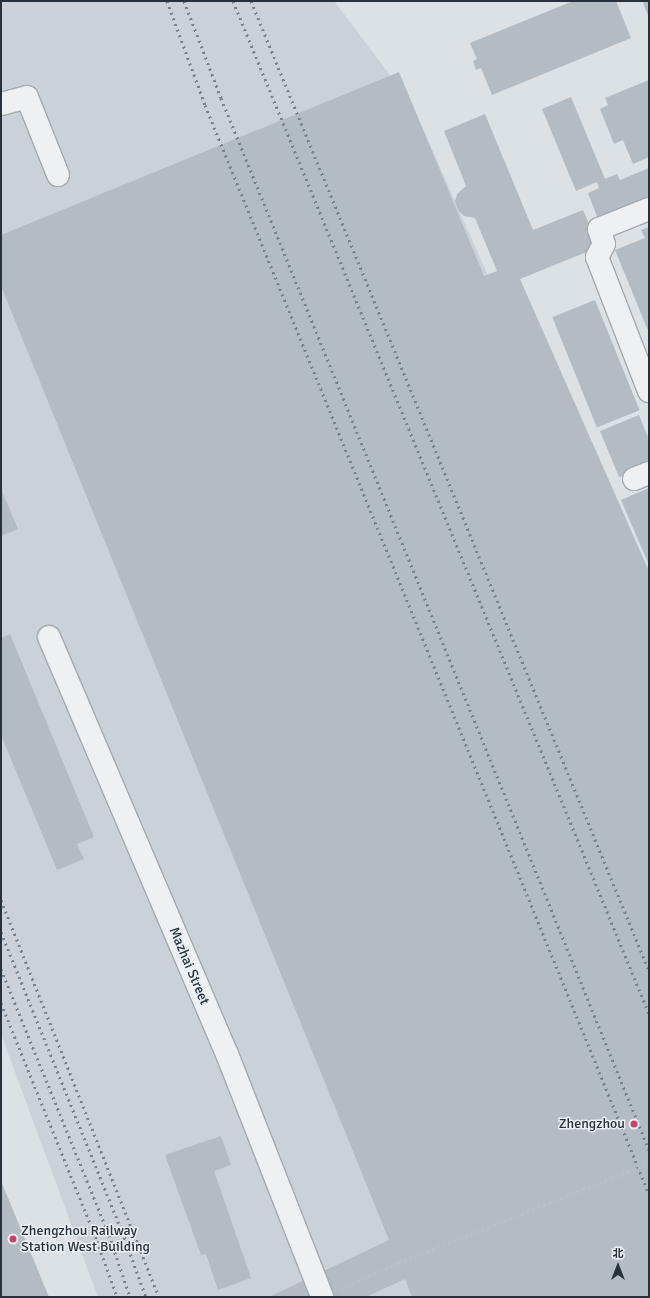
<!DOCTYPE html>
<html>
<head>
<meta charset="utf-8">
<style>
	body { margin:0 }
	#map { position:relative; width:650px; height:1298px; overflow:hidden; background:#dce1e6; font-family:Signika,"Noto Sans SC",sans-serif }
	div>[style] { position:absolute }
	.built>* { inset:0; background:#cad1d8 }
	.building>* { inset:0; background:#b3bbc3; transform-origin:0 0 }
	.path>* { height:2.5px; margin-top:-1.25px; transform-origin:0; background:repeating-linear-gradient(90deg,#babfc4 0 3px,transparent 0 6px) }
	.roads { filter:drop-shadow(1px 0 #a2a9b0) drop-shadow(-1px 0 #a2a9b0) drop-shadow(0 1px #a2a9b0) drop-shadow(0 -1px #a2a9b0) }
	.minor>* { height:22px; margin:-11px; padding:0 11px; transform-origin:11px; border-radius:11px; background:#eef1f4 }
	.rail>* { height:3px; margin-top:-1.5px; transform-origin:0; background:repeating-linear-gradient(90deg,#75838f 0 2px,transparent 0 6px) }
	.path-bridge>* { height:2.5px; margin-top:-1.25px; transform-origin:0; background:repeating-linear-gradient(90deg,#babfc4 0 3px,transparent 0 6px) }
	.dots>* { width:11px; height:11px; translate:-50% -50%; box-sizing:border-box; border:2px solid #ebf0f4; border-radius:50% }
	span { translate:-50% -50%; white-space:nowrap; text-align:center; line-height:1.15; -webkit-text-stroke:3px #ebf0f4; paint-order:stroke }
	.street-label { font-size:14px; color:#26313c }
	.poi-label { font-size:14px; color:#26313c }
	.right { translate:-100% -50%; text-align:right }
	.left { translate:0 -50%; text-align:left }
	.frame { position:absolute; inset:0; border:2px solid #26313c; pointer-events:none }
	.north { position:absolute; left:598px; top:1246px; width:40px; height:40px; -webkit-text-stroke:3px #ebf0f4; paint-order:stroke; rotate:0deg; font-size:11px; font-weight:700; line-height:16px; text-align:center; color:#26313c }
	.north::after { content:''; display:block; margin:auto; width:14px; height:18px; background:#26313c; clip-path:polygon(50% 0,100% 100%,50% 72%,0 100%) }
</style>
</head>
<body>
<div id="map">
	<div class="built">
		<div style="clip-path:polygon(1px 1px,334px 1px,412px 104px,497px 296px,649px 1297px,98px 1297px,1px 1034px)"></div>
	</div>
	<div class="building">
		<div style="clip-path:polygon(573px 1px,616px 1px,631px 38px,492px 95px,481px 68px,476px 70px,473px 61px,477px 59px,470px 43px)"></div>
		<div style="clip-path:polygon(647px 1px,649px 1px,649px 18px,643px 3px)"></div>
		<div style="clip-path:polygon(399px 72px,484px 276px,497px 271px,475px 218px,464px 216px,458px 210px,455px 201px,457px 194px,466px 186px,444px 131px,485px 114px,533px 230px,583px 210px,599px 247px,520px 279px,649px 571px,649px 1297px,412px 1297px,405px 1279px,366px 1297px,269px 1297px,389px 1240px,1px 286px,1px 235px)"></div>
		<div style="clip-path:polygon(649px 80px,649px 157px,633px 164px,623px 140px,614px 144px,600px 109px,608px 105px,605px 98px)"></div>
		<div style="clip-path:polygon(571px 97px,605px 179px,617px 174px,620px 180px,649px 168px,649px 199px,598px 219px,588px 193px,599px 188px,597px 182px,576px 191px,542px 109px)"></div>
		<div style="clip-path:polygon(649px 227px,649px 333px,615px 250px,645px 238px,641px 230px)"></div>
		<div style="left:595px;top:300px;width:119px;height:46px;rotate:68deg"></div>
		<div style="clip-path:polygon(639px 415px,649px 440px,649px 465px,619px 477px,600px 431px)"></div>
		<div style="clip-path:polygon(649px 488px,649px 565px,621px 500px)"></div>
		<div style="clip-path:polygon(1px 489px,18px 529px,1px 536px)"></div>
		<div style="clip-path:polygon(10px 634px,94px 837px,77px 844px,84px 859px,57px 870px,1px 735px,1px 638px)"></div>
		<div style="clip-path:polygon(221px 1136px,231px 1165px,214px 1171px,251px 1278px,218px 1290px,206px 1254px,201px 1255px,165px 1155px)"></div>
		<div style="clip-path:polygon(1px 1181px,49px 1297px,1px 1297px)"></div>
	</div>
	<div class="path">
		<div style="left:341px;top:1289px;width:63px;rotate:-24.5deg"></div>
	</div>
	<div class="roads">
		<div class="minor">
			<div style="left:1px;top:104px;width:27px;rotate:-15deg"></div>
			<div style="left:27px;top:97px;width:84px;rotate:68.3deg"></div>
			<div style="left:649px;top:209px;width:54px;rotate:158.2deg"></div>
			<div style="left:599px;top:229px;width:16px;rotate:72deg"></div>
			<div style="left:604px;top:244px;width:15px;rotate:118deg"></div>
			<div style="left:597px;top:257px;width:144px;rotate:68.8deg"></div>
			<div style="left:634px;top:479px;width:16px;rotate:-22deg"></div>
			<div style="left:49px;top:637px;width:453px;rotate:66.9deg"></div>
			<div style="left:227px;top:1054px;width:261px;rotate:68.6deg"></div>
		</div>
	</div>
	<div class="rail">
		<div style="left:167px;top:1px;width:111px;rotate:69.9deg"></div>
		<div style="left:205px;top:105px;width:1176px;rotate:67.82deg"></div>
		<div style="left:184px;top:1px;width:104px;rotate:69.1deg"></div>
		<div style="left:221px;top:98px;width:1136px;rotate:67.86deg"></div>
		<div style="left:233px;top:1px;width:1095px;rotate:67.67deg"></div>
		<div style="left:251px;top:1px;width:1048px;rotate:67.69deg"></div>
		<div style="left:1px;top:900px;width:427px;rotate:68.3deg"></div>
		<div style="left:1px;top:932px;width:317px;rotate:68deg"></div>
		<div style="left:120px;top:1226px;width:76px;rotate:69.9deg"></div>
		<div style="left:1px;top:969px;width:287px;rotate:67.9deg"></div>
		<div style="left:109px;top:1235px;width:65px;rotate:71.3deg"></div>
		<div style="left:1px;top:1003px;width:257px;rotate:68deg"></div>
		<div style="left:97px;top:1241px;width:59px;rotate:70.3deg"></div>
	</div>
	<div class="path-bridge">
		<div style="left:398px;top:1263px;width:270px;rotate:-21.7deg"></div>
	</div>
	<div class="dots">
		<div style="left:634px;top:1124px;background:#cd3e68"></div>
		<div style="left:13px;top:1239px;background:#cd3e68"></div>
	</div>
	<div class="street-label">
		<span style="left:189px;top:966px;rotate:67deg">Mazhai Street</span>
	</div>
	<div class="poi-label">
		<span class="right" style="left:625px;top:1124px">Zhengzhou</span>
		<span class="left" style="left:21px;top:1239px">Zhengzhou Railway<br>Station West Building</span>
	</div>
	<div class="frame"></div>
	<div class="north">北</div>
</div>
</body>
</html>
